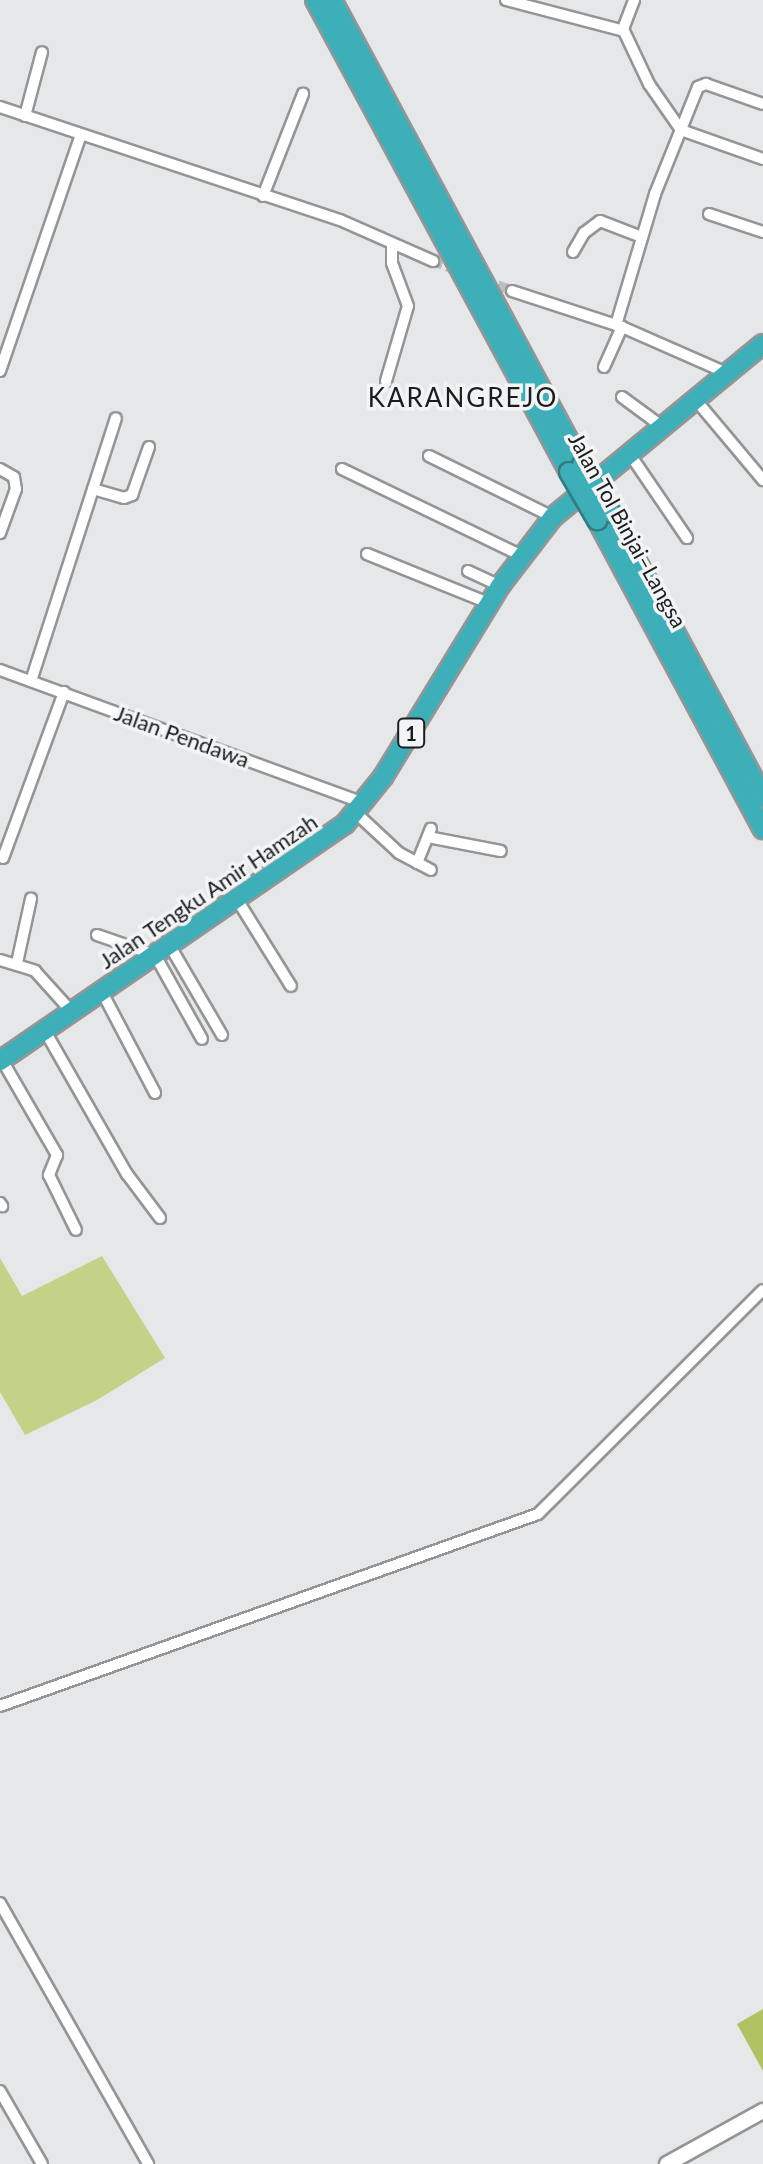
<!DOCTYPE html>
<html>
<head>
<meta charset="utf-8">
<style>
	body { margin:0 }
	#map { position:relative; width:763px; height:2164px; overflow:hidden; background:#e5e7e8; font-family:Lato,sans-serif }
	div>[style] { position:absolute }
	.green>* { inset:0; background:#c2d387 }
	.forest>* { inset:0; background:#afc363 }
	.street-tunnel>* { height:10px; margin-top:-5px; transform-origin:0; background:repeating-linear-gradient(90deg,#bdbfc0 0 10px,transparent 0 15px) }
	.roads { filter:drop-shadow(2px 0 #939596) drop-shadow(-2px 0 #939596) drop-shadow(0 2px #939596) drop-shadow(0 -2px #939596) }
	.street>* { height:10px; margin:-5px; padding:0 5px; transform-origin:5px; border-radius:5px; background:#fff }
	.secondary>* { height:14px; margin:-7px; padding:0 7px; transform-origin:7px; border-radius:7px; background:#fff }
	.highway>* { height:18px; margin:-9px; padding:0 9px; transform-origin:9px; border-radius:9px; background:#3dafb9 }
	.bridges { filter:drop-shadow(2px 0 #327c83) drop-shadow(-2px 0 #327c83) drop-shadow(0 2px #327c83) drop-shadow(0 -2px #327c83) }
	.highway-bridge>* { height:18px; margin:-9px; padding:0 9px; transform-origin:9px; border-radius:9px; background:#3dafb9 }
	span { translate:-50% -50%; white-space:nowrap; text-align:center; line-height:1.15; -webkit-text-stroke:7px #f2f4f5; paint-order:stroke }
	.shield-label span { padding:2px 6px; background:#f2f4f5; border:2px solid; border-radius:6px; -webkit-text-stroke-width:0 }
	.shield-label { font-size:20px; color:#1d1d1e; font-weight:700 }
	.street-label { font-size:22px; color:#1d1d1e }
	.quarter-label { font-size:26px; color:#1d1d1e; letter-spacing:2px }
</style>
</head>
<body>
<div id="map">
	<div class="green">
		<div style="clip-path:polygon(102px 1256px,165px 1358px,97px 1400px,25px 1435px,0 1392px,0 1258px,22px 1296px)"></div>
	</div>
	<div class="forest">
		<div style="clip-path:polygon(763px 2009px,763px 2071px,737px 2024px)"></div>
	</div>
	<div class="street-tunnel">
		<div style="left:433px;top:261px;width:30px;rotate:21deg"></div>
		<div style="left:484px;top:280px;width:30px;rotate:21deg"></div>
	</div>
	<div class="roads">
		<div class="street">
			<div style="left:506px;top:0;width:122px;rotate:14.7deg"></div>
			<div style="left:623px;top:29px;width:61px;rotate:64.7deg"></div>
			<div style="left:649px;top:84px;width:56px;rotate:55.2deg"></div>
			<div style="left:681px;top:130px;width:87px;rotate:19.5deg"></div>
			<div style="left:623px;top:29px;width:31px;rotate:-69deg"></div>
			<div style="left:0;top:107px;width:358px;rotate:18.4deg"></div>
			<div style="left:340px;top:220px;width:102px;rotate:23.8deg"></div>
			<div style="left:25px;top:116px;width:66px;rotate:-75.1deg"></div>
			<div style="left:263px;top:196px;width:110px;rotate:-68.6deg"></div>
			<div style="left:709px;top:214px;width:57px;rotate:18.4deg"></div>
			<div style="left:573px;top:252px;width:22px;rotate:-60deg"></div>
			<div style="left:584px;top:233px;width:20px;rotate:-37deg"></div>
			<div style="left:600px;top:221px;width:45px;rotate:20.9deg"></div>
			<div style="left:512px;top:291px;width:116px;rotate:18.1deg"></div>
			<div style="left:622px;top:327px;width:115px;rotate:23.7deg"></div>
			<div style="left:616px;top:325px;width:137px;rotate:-73.4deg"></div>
			<div style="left:655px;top:194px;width:115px;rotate:-68.1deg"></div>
			<div style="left:698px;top:87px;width:9px;rotate:-21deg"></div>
			<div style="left:706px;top:84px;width:60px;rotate:19.3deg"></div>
			<div style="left:604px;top:367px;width:44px;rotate:-65.8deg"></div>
			<div style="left:0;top:371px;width:247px;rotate:-71.1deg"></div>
			<div style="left:386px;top:381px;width:78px;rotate:-73.7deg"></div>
			<div style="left:408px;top:306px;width:46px;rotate:-110.4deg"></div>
			<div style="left:392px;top:263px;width:17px;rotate:-90deg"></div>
			<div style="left:622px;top:397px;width:47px;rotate:36.4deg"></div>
			<div style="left:695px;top:399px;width:106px;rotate:50deg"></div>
			<div style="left:629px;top:453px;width:103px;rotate:55.7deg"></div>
			<div style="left:429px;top:456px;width:138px;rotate:26.2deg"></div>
			<div style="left:0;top:469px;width:16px;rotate:30deg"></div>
			<div style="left:14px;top:477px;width:12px;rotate:81deg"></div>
			<div style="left:16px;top:489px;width:47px;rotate:110deg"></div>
			<div style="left:342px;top:469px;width:200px;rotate:25.8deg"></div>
			<div style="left:93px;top:489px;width:32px;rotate:16deg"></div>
			<div style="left:124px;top:498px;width:9px;rotate:-21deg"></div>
			<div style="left:132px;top:495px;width:51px;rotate:-70.5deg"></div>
			<div style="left:367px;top:554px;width:134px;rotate:22deg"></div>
			<div style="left:468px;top:571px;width:35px;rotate:25deg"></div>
			<div style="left:0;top:670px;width:388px;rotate:20.1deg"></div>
			<div style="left:31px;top:681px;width:276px;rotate:-72.1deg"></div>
			<div style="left:356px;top:813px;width:59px;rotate:42.9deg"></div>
			<div style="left:399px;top:853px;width:36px;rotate:28deg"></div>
			<div style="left:428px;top:837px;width:74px;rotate:10.9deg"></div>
			<div style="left:3px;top:858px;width:177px;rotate:-69.8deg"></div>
			<div style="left:417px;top:863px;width:37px;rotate:-68deg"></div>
			<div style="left:238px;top:901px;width:100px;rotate:58.1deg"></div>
			<div style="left:97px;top:935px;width:61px;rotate:19deg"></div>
			<div style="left:155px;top:955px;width:96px;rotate:60.8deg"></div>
			<div style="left:170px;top:946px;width:103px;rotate:59.7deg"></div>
			<div style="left:0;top:960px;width:37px;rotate:17deg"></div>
			<div style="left:35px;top:971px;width:55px;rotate:47.9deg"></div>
			<div style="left:17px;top:963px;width:66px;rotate:-77.7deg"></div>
			<div style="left:102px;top:992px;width:114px;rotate:62.3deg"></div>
			<div style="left:45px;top:1031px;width:165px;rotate:60.2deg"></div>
			<div style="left:127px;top:1174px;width:55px;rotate:53.1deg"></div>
			<div style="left:2px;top:1060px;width:110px;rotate:59.9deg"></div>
			<div style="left:57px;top:1155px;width:22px;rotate:112deg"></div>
			<div style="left:49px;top:1175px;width:61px;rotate:63.9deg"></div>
			<div style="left:0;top:1203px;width:4px;rotate:56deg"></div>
			<div style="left:0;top:1706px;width:571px;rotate:-19.64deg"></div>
			<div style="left:538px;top:1514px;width:317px;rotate:-44.9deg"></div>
			<div style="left:0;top:1903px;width:300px;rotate:60.4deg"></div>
			<div style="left:0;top:2091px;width:84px;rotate:60.1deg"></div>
		</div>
		<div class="secondary">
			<div style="left:667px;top:2164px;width:110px;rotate:-28.9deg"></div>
		</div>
		<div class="highway">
			<div style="left:315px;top:0;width:536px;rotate:61.71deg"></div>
			<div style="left:332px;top:0;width:528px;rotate:61.74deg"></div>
			<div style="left:611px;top:513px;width:322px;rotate:61.8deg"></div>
			<div style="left:597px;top:520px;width:351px;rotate:61.8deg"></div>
			<div style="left:0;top:1061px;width:419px;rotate:-34.5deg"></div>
			<div style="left:345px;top:824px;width:60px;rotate:-51deg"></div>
			<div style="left:383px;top:777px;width:224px;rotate:-58.5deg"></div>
			<div style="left:500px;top:586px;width:87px;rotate:-52.5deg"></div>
			<div style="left:553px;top:517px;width:272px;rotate:-39.5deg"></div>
		</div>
	</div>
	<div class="bridges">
		<div class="highway-bridge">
			<div style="left:582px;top:465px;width:56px;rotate:58.9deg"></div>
			<div style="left:569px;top:472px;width:56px;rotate:59.7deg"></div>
		</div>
	</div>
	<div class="shield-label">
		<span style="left:411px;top:733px">1</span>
	</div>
	<div class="street-label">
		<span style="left:628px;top:530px;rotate:61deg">Jalan Tol Binjai–Langsa</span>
		<span style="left:182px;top:736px;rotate:20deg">Jalan Pendawa</span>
		<span style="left:208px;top:891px;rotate:-34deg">Jalan Tengku Amir Hamzah</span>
	</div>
	<div class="quarter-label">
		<span style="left:463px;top:398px">KARANGREJO</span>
	</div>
</div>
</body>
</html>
